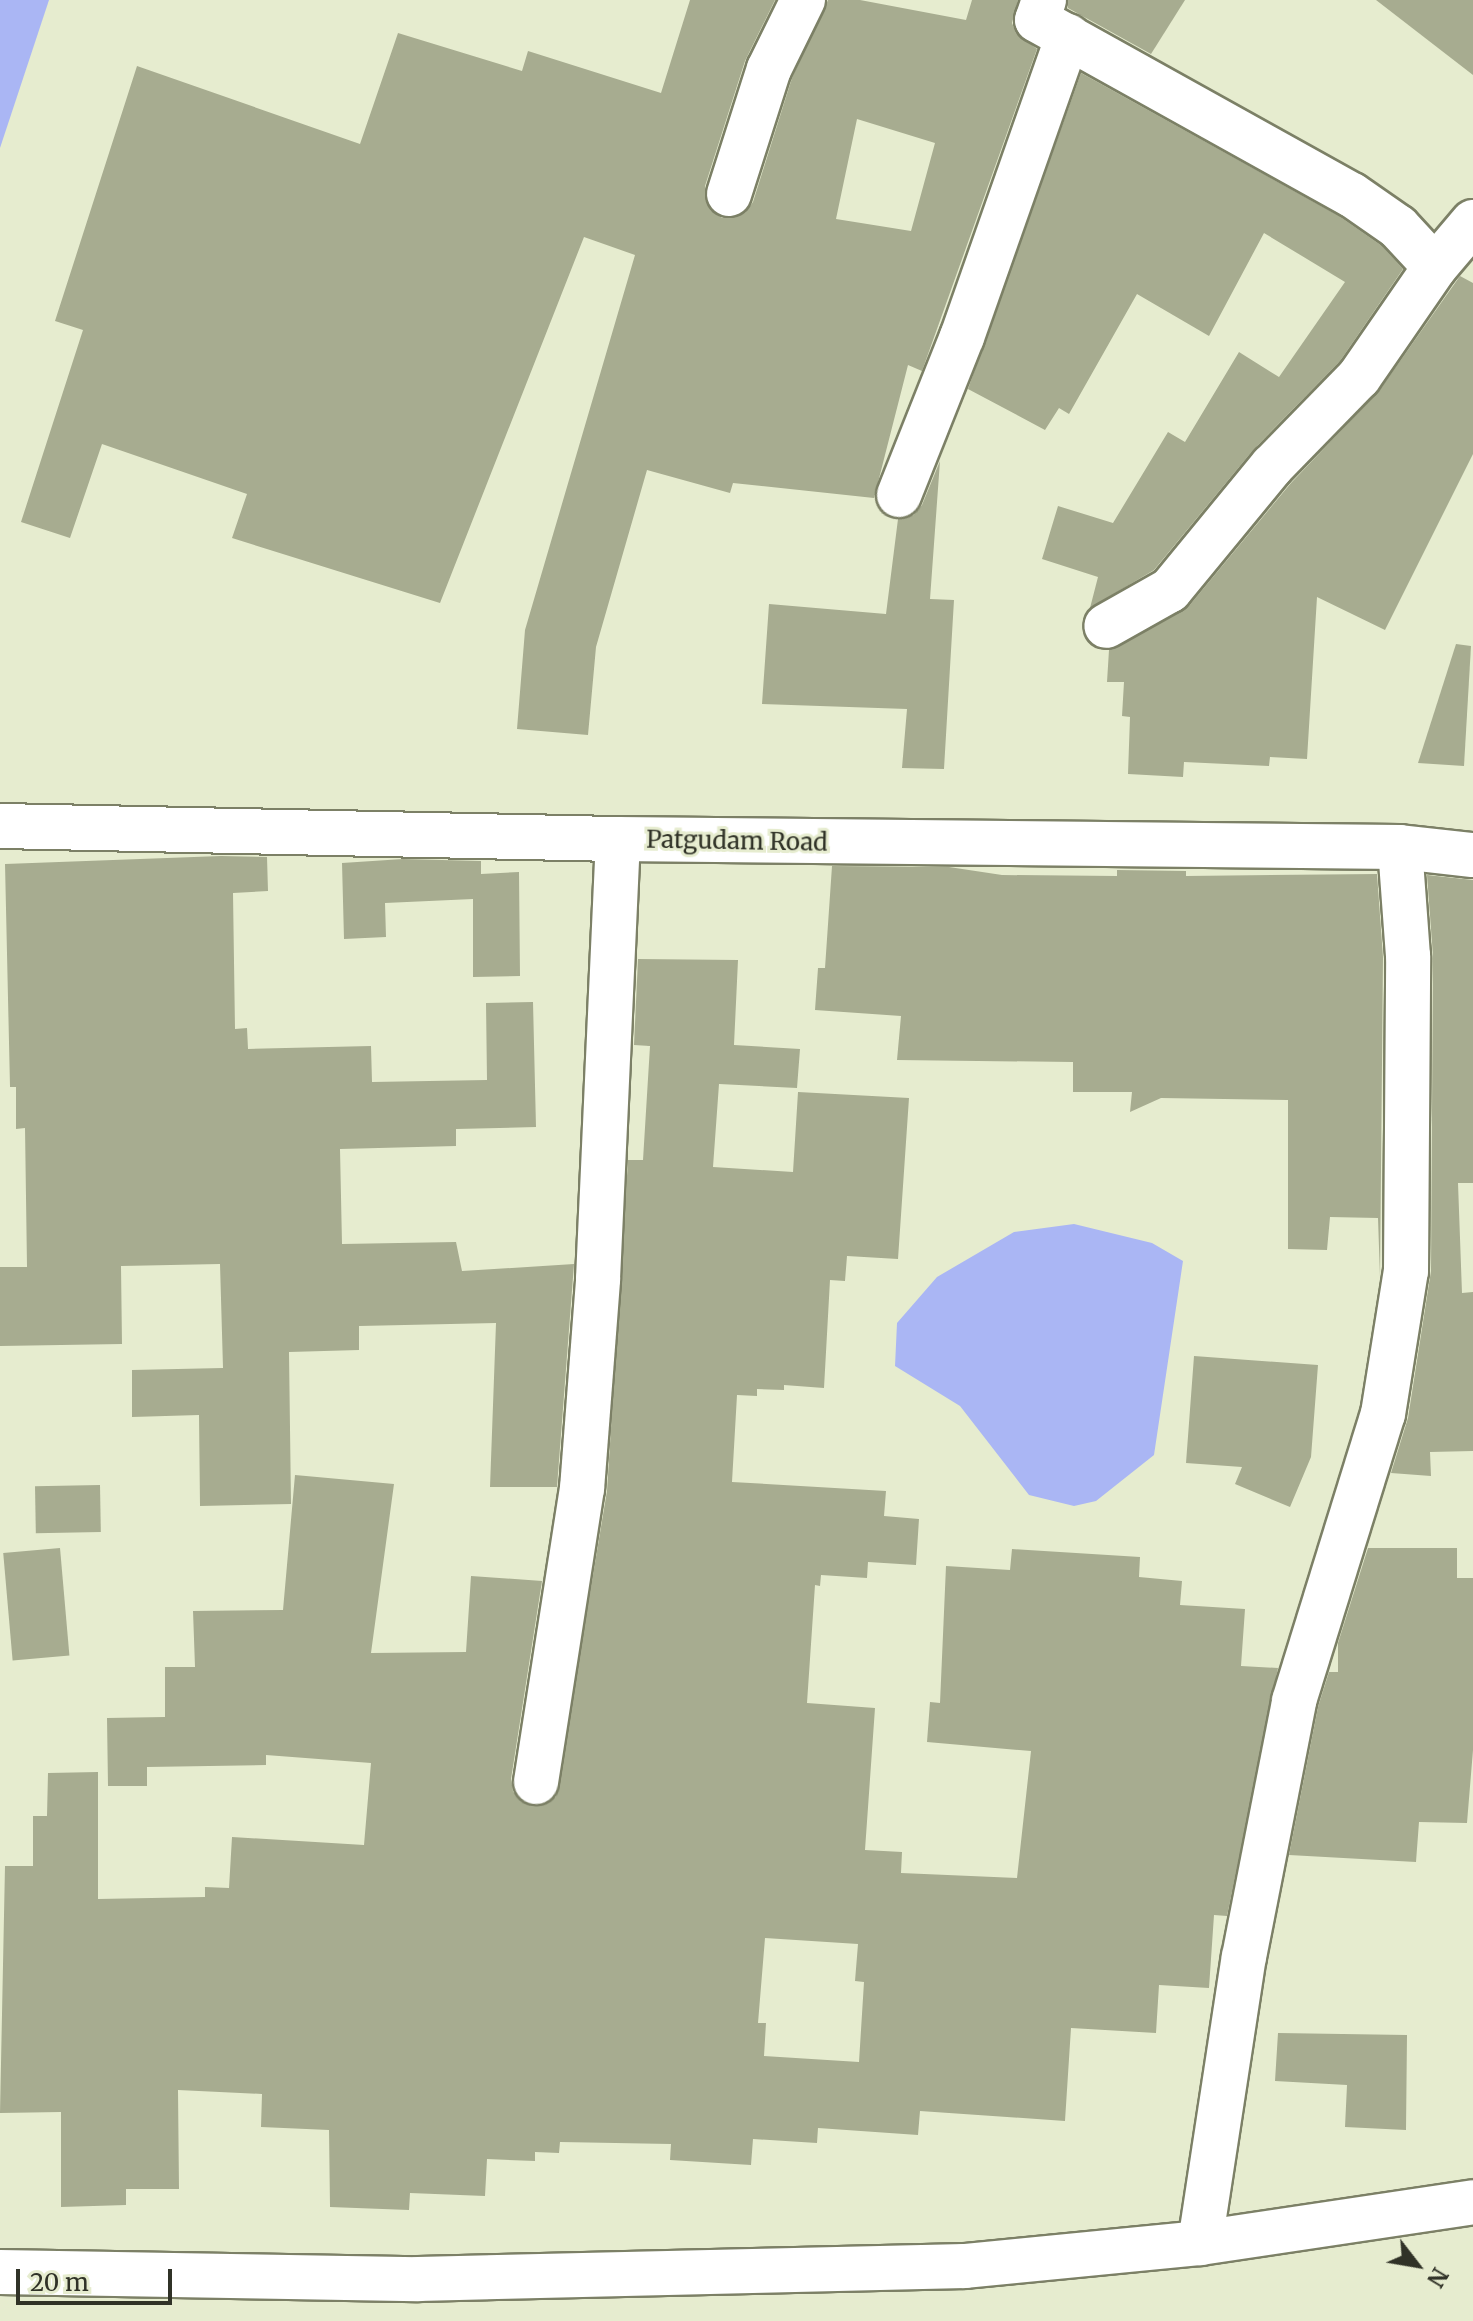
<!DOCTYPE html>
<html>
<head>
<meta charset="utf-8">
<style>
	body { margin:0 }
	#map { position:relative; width:1473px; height:2321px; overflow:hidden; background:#e6eccf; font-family:Merriweather,serif }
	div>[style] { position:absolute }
	.water>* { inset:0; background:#aab6f4 }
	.building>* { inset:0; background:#a7ac90; transform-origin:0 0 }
	.roads { filter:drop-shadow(2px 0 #7c8066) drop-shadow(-2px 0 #7c8066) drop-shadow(0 2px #7c8066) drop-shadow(0 -2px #7c8066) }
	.street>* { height:44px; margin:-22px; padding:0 22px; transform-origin:22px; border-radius:22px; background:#fff }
	.primary>* { height:44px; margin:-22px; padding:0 22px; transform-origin:22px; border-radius:22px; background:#fff }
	span { translate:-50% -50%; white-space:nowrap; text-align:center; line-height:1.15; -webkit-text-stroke:6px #e6eccf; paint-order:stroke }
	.street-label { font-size:24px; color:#303227 }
	.north { position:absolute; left:1377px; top:2225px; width:80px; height:80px; -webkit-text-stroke:6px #e6eccf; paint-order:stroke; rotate:121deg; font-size:22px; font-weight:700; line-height:32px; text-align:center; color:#303227 }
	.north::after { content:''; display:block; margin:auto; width:28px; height:36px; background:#303227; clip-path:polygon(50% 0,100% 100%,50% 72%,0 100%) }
	.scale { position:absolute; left:16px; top:2269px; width:156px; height:36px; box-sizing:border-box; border:4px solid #303227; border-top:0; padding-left:10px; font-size:24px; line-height:28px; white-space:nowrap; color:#303227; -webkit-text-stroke:6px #e6eccf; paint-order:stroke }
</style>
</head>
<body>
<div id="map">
	<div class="water">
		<div style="clip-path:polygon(0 0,49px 0,0 148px)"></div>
		<div style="clip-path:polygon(1074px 1224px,1152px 1243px,1183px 1261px,1154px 1455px,1096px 1501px,1074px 1506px,1029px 1495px,960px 1406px,895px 1366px,897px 1323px,937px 1277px,1014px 1232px)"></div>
	</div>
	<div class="building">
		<div style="clip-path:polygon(evenodd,690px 0,775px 0,745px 61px,705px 186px,710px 210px,722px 218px,745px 213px,753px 202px,792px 78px,828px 0,860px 0,966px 20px,972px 0,1018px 0,1012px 23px,1016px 33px,1037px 49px,922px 371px,908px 365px,874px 498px,733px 483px,730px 493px,647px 470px,596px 647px,588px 735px,517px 729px,525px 630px,635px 255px,584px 237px,440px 603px,232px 538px,247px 494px,102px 444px,70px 538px,21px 522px,83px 330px,55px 321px,137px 66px,360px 144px,398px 33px,522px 71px,528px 51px,661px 93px,690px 0,857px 119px,935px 143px,911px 231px,836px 219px,857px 119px)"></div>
		<div style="clip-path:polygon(1068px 0,1185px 0,1151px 54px,1068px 8px)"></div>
		<div style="clip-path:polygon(1376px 0,1473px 0,1473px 75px)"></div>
		<div style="clip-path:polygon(1081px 73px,1339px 216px,1382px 246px,1403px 269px,1340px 361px,1253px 450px,1154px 570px,1090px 608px,1098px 577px,1042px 559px,1058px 506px,1113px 523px,1168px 432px,1185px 442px,1239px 352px,1279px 377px,1345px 282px,1264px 233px,1209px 336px,1137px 294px,1069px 414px,1059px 408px,1045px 430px,968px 389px)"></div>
		<div style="clip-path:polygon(1460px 276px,1473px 283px,1473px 454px,1385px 630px,1317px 597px,1307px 759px,1270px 757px,1269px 766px,1184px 762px,1183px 777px,1128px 774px,1130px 717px,1122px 716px,1124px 682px,1107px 682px,1109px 650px,1189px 606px,1291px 483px,1379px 391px)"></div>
		<div style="clip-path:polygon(940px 461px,930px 599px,954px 600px,944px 769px,902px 768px,907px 709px,762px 704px,769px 604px,886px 614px,898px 519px,914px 515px,922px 505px)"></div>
		<div style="clip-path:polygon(1456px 644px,1471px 646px,1464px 766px,1418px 763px)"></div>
		<div style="clip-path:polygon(221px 856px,267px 857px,268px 891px,233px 893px,235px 1029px,247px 1028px,248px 1049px,371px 1046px,372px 1082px,487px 1080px,486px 1003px,533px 1002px,536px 1127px,456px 1129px,456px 1146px,340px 1149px,342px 1244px,456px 1242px,462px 1271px,574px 1264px,557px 1487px,490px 1487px,496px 1323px,359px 1326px,359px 1350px,289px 1352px,291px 1504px,200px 1506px,199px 1415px,132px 1417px,132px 1370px,223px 1368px,220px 1264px,121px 1266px,122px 1344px,0 1346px,0 1267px,27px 1267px,25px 1128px,16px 1129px,16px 1087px,10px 1087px,5px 864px)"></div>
		<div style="clip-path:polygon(403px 859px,481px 861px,481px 874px,519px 872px,520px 976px,473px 977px,473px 899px,385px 903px,386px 937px,344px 939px,342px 863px)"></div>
		<div style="clip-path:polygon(832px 866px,949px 867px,1002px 875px,1117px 876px,1117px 870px,1186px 871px,1186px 876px,1377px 874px,1383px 957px,1380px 1277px,1378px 1218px,1330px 1217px,1327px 1250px,1288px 1249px,1288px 1100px,1161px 1098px,1130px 1112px,1132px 1092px,1073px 1092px,1073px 1062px,897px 1060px,901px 1016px,815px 1010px,818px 968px,825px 968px)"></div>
		<div style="clip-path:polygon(1427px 875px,1473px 880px,1473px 1183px,1458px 1183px,1462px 1293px,1473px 1292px,1473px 1451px,1430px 1452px,1431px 1476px,1391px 1473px,1408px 1418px,1431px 1271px,1433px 956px)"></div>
		<div style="clip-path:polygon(evenodd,638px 959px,738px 960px,734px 1045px,800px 1049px,797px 1088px,719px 1084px,713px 1167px,793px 1172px,798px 1092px,909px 1098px,898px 1259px,847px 1256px,845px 1281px,830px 1280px,824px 1388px,784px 1385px,784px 1390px,757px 1389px,757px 1396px,737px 1395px,732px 1482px,886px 1491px,884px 1516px,919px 1519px,916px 1565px,868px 1562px,867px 1578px,821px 1575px,820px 1586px,815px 1585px,807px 1703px,875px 1708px,865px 1850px,902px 1852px,901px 1873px,1017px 1878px,1031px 1751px,927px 1742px,930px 1702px,940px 1703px,946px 1566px,1010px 1570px,1012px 1549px,1140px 1557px,1139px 1577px,1182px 1581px,1180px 1605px,1245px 1609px,1241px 1666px,1278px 1668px,1227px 1916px,1214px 1915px,1209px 1988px,1159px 1985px,1156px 2033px,1071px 2028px,1065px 2121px,920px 2111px,918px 2135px,818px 2128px,817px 2143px,753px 2139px,751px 2165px,670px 2160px,671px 2144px,560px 2142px,559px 2153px,535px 2152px,535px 2161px,487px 2159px,485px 2196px,410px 2193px,409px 2210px,330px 2207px,329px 2130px,261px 2127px,262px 2094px,178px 2090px,179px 2189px,126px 2189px,126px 2205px,61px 2207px,61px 2112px,0 2113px,5px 1866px,33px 1866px,33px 1816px,47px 1816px,48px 1773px,98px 1772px,98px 1899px,205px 1897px,205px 1887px,229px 1888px,232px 1837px,364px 1845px,371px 1763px,266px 1755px,266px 1765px,147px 1767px,147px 1786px,108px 1786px,107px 1718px,165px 1717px,165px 1667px,195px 1667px,193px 1611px,283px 1610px,295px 1475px,394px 1484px,371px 1653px,466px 1652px,471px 1576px,542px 1581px,511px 1779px,513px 1792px,531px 1806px,556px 1797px,607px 1491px,628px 1160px,643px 1160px,650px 1046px,634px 1045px,638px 959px,765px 1938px,858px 1944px,855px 1981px,864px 1982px,859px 2062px,764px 2056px,766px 2023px,758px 2023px,765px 1938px)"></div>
		<div style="clip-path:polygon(1194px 1356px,1318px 1365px,1311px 1457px,1290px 1507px,1235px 1484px,1242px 1467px,1186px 1463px)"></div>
		<div style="left:100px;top:1485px;width:47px;height:65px;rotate:89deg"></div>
		<div style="left:60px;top:1548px;width:108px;height:57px;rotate:85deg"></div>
		<div style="clip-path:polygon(1368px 1548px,1457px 1548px,1457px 1578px,1473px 1578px,1473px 1750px,1467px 1823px,1419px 1822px,1416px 1862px,1289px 1855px,1318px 1707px,1329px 1672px,1338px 1672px,1338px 1643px)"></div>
		<div style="clip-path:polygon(1278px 2033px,1407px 2035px,1406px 2130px,1345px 2127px,1347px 2085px,1275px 2081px)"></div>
	</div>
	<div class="roads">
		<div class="street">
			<div style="left:1044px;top:0;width:21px;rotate:109deg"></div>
			<div style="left:1037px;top:20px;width:360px;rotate:29.1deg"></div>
			<div style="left:1352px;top:195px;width:56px;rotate:34.8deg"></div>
			<div style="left:1398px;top:227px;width:54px;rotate:47.2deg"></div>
			<div style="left:1435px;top:267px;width:134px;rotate:124.6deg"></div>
			<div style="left:1359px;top:377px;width:124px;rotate:134.3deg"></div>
			<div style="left:1272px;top:466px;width:161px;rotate:129.4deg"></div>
			<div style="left:1170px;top:590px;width:73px;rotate:150.6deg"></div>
			<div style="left:729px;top:194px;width:131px;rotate:-72.3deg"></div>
			<div style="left:769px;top:69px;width:77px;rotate:-63.8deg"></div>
			<div style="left:1435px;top:267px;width:59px;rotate:-49.8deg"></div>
			<div style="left:899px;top:495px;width:170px;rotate:-68.3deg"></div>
			<div style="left:962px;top:337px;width:319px;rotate:-70.6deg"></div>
			<div style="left:536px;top:1782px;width:297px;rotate:-81.1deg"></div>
			<div style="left:582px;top:1489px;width:211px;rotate:-85.6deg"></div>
			<div style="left:598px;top:1279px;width:440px;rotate:-87.4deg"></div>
			<div style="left:1200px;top:2243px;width:289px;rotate:-81.3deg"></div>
			<div style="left:1244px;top:1957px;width:261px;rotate:-78.9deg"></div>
			<div style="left:1294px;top:1701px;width:300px;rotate:-72.8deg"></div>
			<div style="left:1383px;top:1414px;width:145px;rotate:-80.9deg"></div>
			<div style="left:1406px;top:1271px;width:315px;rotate:-89.6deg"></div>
			<div style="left:1408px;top:956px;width:109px;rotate:-94.2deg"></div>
			<div style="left:0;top:2272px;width:418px;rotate:1deg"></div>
			<div style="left:418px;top:2279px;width:547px;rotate:-1.36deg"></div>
			<div style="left:965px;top:2266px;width:236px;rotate:-5.6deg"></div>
			<div style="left:1200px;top:2243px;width:276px;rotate:-8.5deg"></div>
		</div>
		<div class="primary">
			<div style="left:0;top:826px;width:618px;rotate:1.21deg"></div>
			<div style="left:618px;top:839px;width:782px;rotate:0.59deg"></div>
			<div style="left:1400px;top:847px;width:73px;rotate:6.3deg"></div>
		</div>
	</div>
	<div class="street-label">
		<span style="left:737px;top:841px;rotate:1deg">Patgudam Road</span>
	</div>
	<div class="north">N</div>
	<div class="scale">20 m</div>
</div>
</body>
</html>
